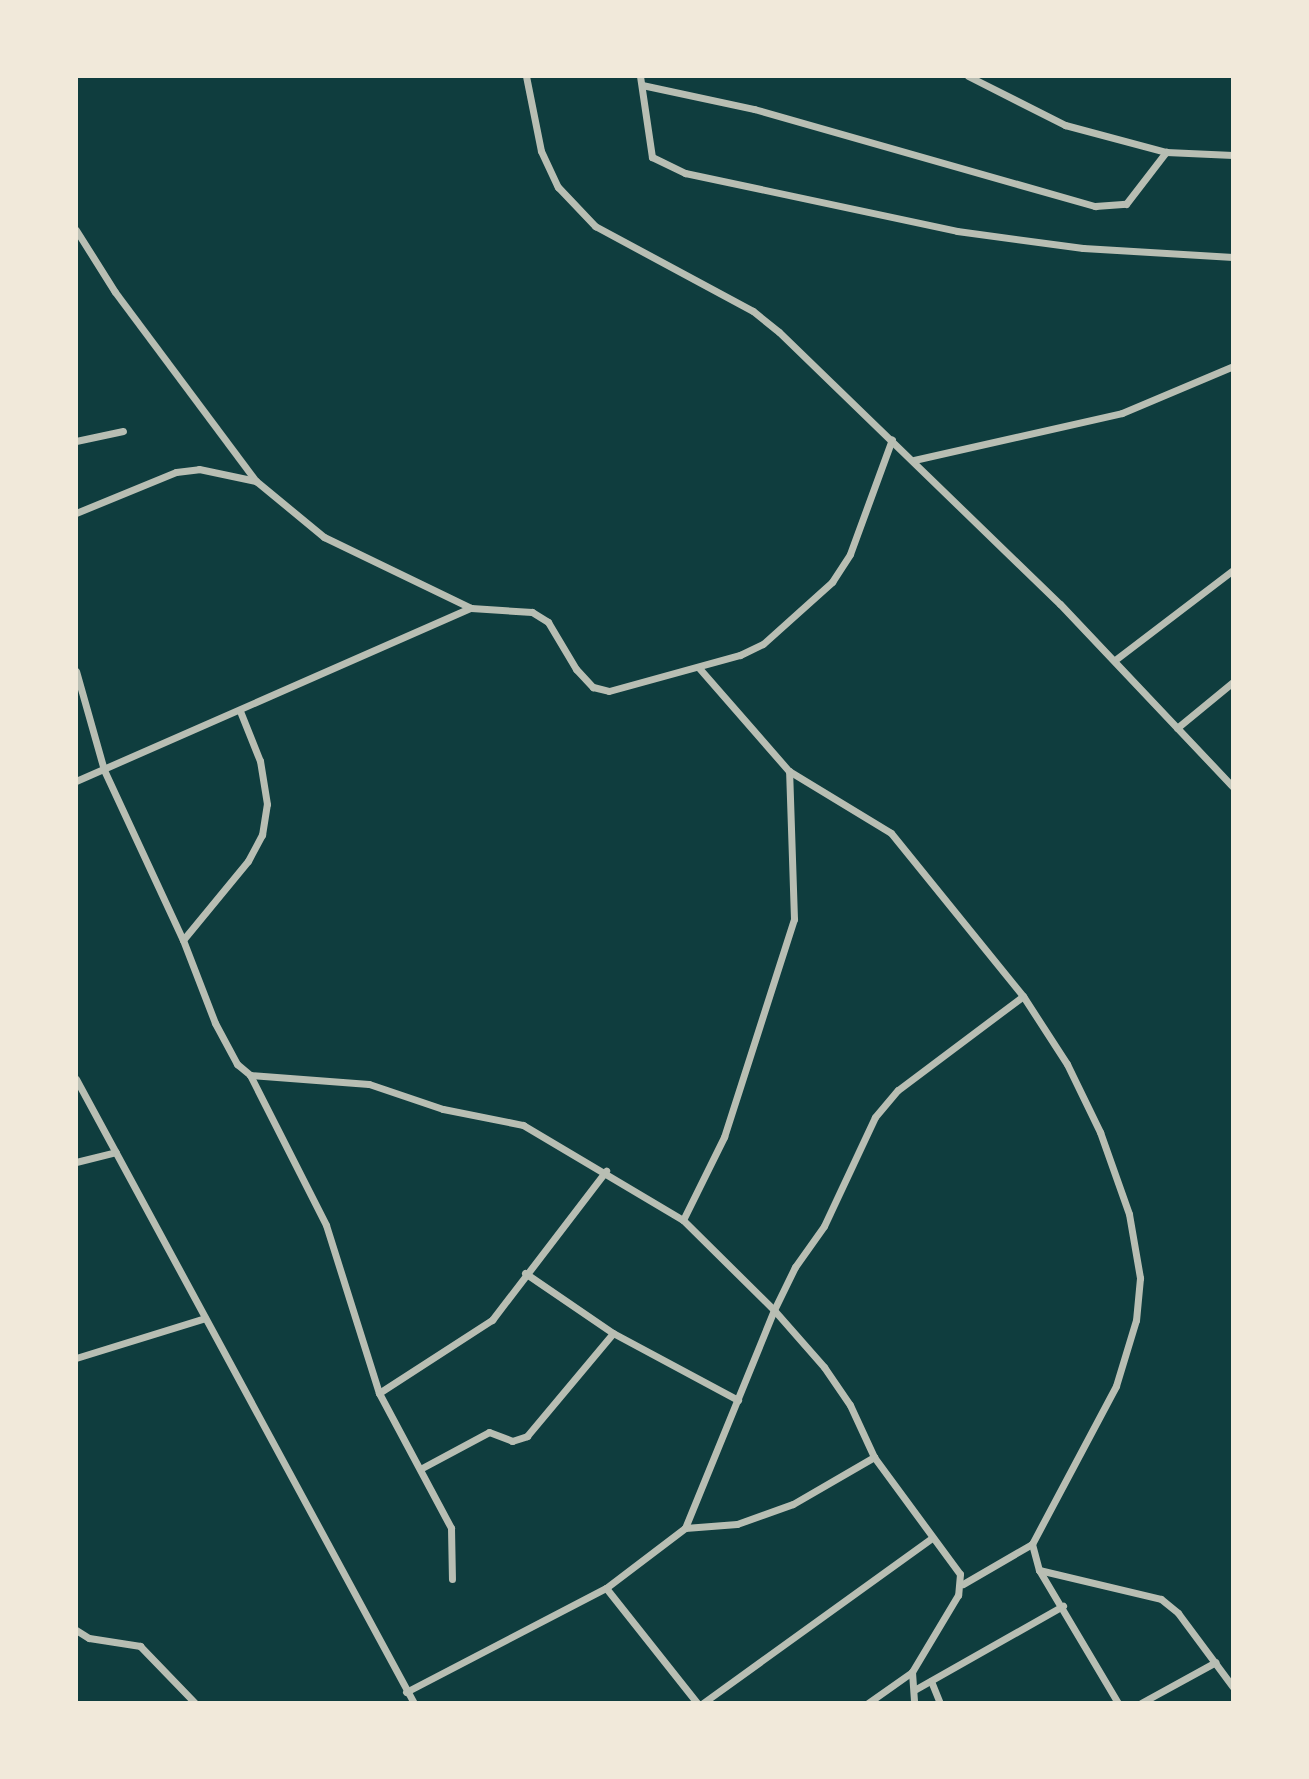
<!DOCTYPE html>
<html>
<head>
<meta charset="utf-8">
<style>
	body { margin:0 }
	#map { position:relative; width:1309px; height:1779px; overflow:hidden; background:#0f3d3e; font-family:"DejaVu Sans",sans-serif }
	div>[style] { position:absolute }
	.minor>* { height:7px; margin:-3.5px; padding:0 3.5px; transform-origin:3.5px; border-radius:3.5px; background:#b8beb3 }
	span { translate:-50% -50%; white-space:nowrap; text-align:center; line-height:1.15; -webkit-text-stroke:6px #f1e9da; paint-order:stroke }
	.frame { position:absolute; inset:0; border:78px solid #f1e9da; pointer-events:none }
</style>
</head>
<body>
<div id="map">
	<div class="minor">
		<div style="left:526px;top:76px;width:76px;rotate:78.7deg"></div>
		<div style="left:541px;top:151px;width:40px;rotate:65deg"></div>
		<div style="left:558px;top:187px;width:54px;rotate:46.5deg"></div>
		<div style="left:595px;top:226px;width:179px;rotate:28.3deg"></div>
		<div style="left:753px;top:311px;width:33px;rotate:39deg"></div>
		<div style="left:779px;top:332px;width:391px;rotate:44.1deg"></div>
		<div style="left:1060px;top:604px;width:252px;rotate:46.6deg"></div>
		<div style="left:640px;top:76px;width:82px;rotate:81.6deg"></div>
		<div style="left:652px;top:157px;width:37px;rotate:26deg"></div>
		<div style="left:685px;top:173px;width:278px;rotate:12deg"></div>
		<div style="left:957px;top:231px;width:127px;rotate:7.7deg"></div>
		<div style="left:1083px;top:248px;width:150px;rotate:3.4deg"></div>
		<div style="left:968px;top:76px;width:109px;rotate:26.8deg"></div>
		<div style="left:1065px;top:125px;width:105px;rotate:15deg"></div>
		<div style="left:1166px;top:152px;width:67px;rotate:2.6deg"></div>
		<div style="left:642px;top:85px;width:115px;rotate:12.1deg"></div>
		<div style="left:754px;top:109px;width:355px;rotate:15.9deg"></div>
		<div style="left:1095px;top:206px;width:31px;rotate:-4deg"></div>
		<div style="left:1126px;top:204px;width:66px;rotate:-52.4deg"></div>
		<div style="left:76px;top:230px;width:73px;rotate:57.8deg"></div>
		<div style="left:115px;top:292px;width:236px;rotate:53.3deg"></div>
		<div style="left:256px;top:481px;width:88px;rotate:39.5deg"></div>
		<div style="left:324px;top:537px;width:163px;rotate:25.8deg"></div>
		<div style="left:76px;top:441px;width:48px;rotate:-12deg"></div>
		<div style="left:914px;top:460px;width:213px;rotate:-12.7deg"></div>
		<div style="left:1122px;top:413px;width:121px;rotate:-22.9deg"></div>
		<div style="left:76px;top:513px;width:108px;rotate:-22.3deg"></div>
		<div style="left:176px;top:472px;width:23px;rotate:-7deg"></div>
		<div style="left:199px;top:469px;width:58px;rotate:11.9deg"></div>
		<div style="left:1115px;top:660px;width:148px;rotate:-37.3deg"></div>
		<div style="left:699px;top:668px;width:137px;rotate:48.9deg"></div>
		<div style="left:789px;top:771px;width:119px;rotate:31.3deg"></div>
		<div style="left:891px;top:833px;width:210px;rotate:51deg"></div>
		<div style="left:1023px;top:996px;width:81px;rotate:57.1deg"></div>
		<div style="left:1067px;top:1064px;width:76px;rotate:64.1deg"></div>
		<div style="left:1100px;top:1132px;width:87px;rotate:70.5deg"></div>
		<div style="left:1129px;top:1214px;width:65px;rotate:80.2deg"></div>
		<div style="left:1140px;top:1278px;width:42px;rotate:95.4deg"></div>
		<div style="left:1136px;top:1320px;width:69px;rotate:106.9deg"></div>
		<div style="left:1116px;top:1386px;width:179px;rotate:118deg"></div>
		<div style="left:1032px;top:1544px;width:80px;rotate:149.9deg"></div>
		<div style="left:76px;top:671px;width:103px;rotate:74.2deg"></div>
		<div style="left:104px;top:770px;width:187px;rotate:65.1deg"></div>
		<div style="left:183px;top:940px;width:89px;rotate:68.9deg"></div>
		<div style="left:215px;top:1023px;width:47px;rotate:61.8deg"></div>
		<div style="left:237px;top:1064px;width:17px;rotate:40deg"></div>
		<div style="left:250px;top:1075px;width:168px;rotate:63.1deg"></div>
		<div style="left:326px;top:1225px;width:176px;rotate:72.5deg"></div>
		<div style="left:379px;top:1393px;width:153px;rotate:61.9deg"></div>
		<div style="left:451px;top:1528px;width:51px;rotate:88.9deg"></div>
		<div style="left:1177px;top:728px;width:72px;rotate:-39.4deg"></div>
		<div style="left:76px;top:781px;width:431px;rotate:-23.7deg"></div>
		<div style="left:471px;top:608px;width:61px;rotate:3.8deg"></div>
		<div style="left:532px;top:612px;width:19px;rotate:32deg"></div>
		<div style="left:548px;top:622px;width:55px;rotate:59.2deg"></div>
		<div style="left:576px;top:669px;width:25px;rotate:47deg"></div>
		<div style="left:593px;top:687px;width:16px;rotate:14deg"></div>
		<div style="left:609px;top:691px;width:136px;rotate:-15.4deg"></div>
		<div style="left:740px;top:655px;width:25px;rotate:-26deg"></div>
		<div style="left:763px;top:644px;width:93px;rotate:-41.9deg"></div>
		<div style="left:832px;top:582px;width:33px;rotate:-57deg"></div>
		<div style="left:850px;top:554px;width:122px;rotate:-69.9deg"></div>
		<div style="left:183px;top:940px;width:102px;rotate:-50.6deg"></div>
		<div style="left:248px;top:861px;width:30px;rotate:-62deg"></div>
		<div style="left:262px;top:835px;width:31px;rotate:-81deg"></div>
		<div style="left:267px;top:804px;width:44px;rotate:-99.2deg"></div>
		<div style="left:260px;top:761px;width:54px;rotate:-111.8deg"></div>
		<div style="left:250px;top:1075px;width:119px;rotate:4.3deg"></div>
		<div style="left:369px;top:1084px;width:78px;rotate:18.7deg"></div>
		<div style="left:443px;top:1109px;width:82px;rotate:11.3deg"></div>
		<div style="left:523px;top:1125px;width:186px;rotate:30.7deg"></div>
		<div style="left:683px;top:1220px;width:128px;rotate:44.7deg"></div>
		<div style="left:774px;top:1310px;width:76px;rotate:48.7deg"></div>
		<div style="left:824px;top:1367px;width:46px;rotate:55.6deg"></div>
		<div style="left:850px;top:1405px;width:57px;rotate:65.2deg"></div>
		<div style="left:874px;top:1457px;width:145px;rotate:53.7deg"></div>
		<div style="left:960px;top:1574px;width:21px;rotate:95deg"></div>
		<div style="left:958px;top:1595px;width:90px;rotate:120.9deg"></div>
		<div style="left:912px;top:1672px;width:54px;rotate:144.8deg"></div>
		<div style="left:76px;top:1079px;width:710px;rotate:61.56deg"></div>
		<div style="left:76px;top:1162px;width:41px;rotate:-14deg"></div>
		<div style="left:683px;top:1220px;width:93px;rotate:-63.7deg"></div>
		<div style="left:724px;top:1137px;width:229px;rotate:-72.2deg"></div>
		<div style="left:794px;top:919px;width:148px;rotate:-91.9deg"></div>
		<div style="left:525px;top:1273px;width:107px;rotate:34.3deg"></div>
		<div style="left:613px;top:1333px;width:142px;rotate:28.2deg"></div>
		<div style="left:76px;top:1358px;width:135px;rotate:-17.2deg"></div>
		<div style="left:379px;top:1393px;width:135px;rotate:-32.9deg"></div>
		<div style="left:492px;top:1320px;width:188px;rotate:-52.6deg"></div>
		<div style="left:422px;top:1468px;width:76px;rotate:-28.2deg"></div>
		<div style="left:489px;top:1432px;width:25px;rotate:21deg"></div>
		<div style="left:512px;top:1441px;width:16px;rotate:-18deg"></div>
		<div style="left:527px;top:1436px;width:134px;rotate:-50.1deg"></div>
		<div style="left:685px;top:1528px;width:52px;rotate:-4.4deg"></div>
		<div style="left:737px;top:1524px;width:59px;rotate:-19.7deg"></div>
		<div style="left:793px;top:1504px;width:94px;rotate:-30.1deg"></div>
		<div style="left:1032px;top:1544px;width:27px;rotate:75deg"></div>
		<div style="left:1039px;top:1570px;width:155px;rotate:59.3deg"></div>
		<div style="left:1039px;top:1570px;width:125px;rotate:13.4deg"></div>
		<div style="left:1161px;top:1599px;width:22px;rotate:39deg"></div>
		<div style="left:1178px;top:1613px;width:92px;rotate:53.4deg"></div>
		<div style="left:606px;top:1588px;width:147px;rotate:51.6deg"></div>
		<div style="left:76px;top:1630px;width:15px;rotate:32deg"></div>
		<div style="left:89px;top:1638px;width:52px;rotate:8.9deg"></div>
		<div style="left:140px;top:1646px;width:79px;rotate:46deg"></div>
		<div style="left:912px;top:1672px;width:31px;rotate:86deg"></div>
		<div style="left:931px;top:1681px;width:24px;rotate:68deg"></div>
		<div style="left:916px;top:1689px;width:169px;rotate:-29.5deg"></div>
		<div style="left:406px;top:1692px;width:225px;rotate:-27.5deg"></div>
		<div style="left:606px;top:1588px;width:99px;rotate:-37.2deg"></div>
		<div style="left:685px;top:1528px;width:235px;rotate:-67.8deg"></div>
		<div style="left:774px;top:1310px;width:48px;rotate:-64deg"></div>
		<div style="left:795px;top:1267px;width:50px;rotate:-54.7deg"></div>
		<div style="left:824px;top:1226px;width:120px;rotate:-64.9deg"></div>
		<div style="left:875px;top:1117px;width:35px;rotate:-50deg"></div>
		<div style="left:898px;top:1090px;width:156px;rotate:-36.9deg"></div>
		<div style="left:703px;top:1703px;width:282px;rotate:-35.8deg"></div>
		<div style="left:1141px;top:1703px;width:85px;rotate:-28.7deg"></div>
	</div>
	<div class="frame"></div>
</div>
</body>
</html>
